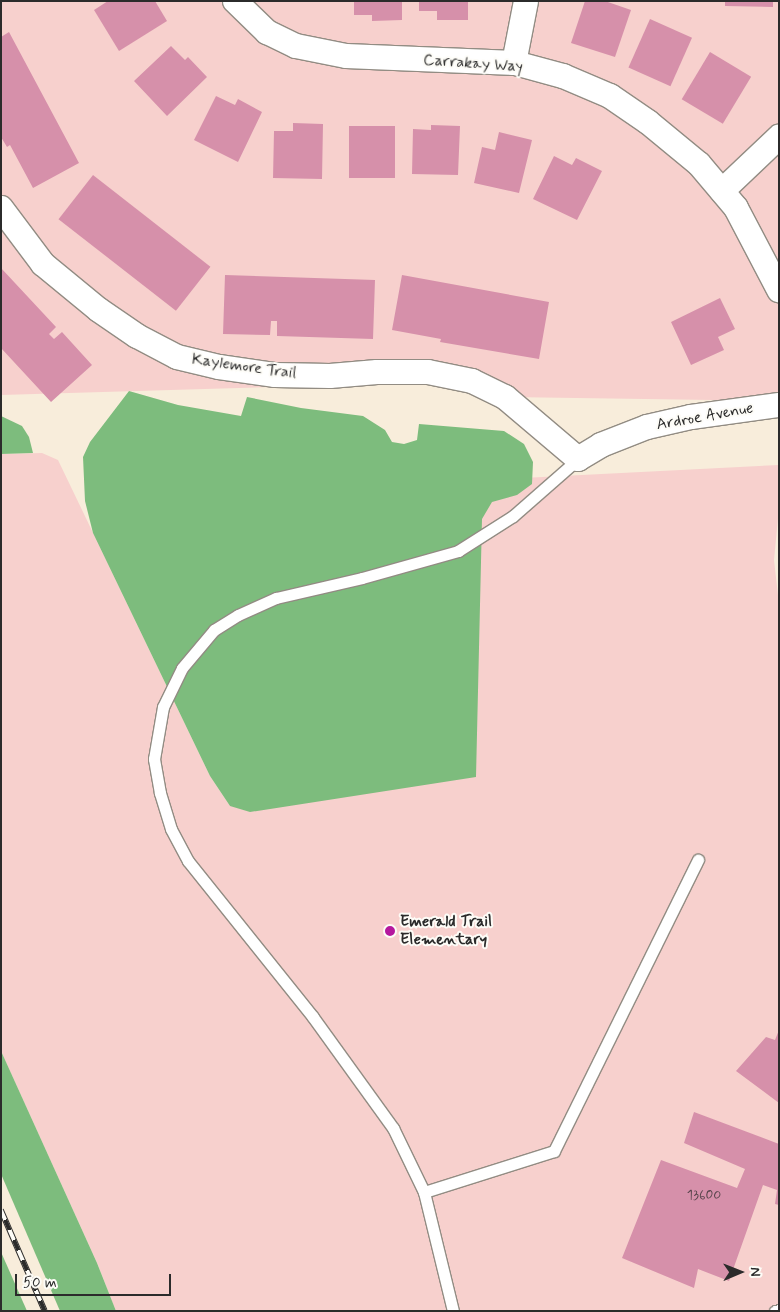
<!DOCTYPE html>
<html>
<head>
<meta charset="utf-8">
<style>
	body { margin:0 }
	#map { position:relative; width:780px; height:1312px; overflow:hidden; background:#f8eddb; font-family:Mynerve,sans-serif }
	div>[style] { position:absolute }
	.built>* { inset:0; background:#f7d0cd }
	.forest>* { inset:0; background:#7dbc7d }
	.building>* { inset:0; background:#d690aa; transform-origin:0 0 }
	.roads { filter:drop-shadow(1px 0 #928c83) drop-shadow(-1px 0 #928c83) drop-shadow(0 1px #928c83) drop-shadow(0 -1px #928c83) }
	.lane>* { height:11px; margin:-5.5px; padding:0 5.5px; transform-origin:5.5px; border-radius:5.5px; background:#fff }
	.street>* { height:24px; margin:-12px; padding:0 12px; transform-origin:12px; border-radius:12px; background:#fff }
	.rail>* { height:5.5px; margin-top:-2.75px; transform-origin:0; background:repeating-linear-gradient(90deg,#fdfcf7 0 11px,#2b2b2b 0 22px); box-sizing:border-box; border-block:1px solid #2b2b2b }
	.dots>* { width:14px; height:14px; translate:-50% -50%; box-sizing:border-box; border:2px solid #fdfcf7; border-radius:50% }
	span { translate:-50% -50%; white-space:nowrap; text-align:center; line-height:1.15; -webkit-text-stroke:4px #fdfcf7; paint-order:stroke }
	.number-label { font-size:14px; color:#56444b }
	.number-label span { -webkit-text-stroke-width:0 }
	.street-label { font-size:16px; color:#2b2b2b }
	.poi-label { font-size:16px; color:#2b2b2b; font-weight:700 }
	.left { translate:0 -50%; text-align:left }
	.frame { position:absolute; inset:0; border:2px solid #2b2b2b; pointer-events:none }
	.north { position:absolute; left:715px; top:1247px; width:50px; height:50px; -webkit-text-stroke:4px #fdfcf7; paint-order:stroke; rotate:89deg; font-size:14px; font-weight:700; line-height:20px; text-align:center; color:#2b2b2b }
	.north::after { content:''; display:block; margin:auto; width:18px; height:22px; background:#2b2b2b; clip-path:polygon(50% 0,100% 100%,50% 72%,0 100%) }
	.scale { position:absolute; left:15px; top:1274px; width:156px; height:22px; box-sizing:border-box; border:2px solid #2b2b2b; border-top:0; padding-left:6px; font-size:15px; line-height:18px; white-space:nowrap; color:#2b2b2b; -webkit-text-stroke:4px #fdfcf7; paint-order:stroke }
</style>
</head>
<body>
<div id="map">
	<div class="built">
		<div style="clip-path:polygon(1px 1px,779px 1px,779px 401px,505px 397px,472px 381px,1px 395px)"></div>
		<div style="clip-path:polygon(42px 453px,58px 460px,210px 776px,230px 806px,483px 480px,779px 465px,779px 508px,774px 560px,779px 604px,779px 1311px,116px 1311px,98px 1265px,1px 1051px,1px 454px)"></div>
	</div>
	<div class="forest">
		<div style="clip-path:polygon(129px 391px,178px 405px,241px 416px,247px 397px,301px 408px,363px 416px,385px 430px,392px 442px,404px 444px,417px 440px,419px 424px,504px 431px,524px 444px,533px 462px,532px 484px,517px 495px,492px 502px,482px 519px,476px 777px,250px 812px,230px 806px,210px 776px,93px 533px,85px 501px,83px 457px,90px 442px)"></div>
		<div style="clip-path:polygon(1px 416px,22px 426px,29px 437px,33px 453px,1px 454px)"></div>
		<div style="clip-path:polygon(1px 1051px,97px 1263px,116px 1311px,60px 1311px,1px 1174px)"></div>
		<div style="clip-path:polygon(1px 1252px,27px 1311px,1px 1311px)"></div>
	</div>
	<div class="building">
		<div style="clip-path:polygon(108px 1px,155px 1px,167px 21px,119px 51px,94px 10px)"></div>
		<div style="clip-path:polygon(354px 1px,402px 1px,402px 20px,372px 21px,372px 15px,354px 15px)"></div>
		<div style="clip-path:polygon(419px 1px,468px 1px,468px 20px,437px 20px,437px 11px,419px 11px)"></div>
		<div style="clip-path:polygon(585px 1px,605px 1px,631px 10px,615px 57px,571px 43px)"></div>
		<div style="clip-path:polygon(725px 1px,773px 1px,773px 7px,725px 6px)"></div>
		<div style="left:650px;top:19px;width:46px;height:53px;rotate:24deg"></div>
		<div style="clip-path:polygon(9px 32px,79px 163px,33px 188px,10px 145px,7px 147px,1px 137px,1px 37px)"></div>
		<div style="clip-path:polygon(171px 46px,185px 60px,188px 57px,207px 77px,167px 116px,134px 81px)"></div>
		<div style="left:710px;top:52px;width:48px;height:55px;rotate:31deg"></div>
		<div style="clip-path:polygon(216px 96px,235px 105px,238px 99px,262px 112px,238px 162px,194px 140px)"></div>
		<div style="clip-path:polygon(293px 123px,323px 124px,322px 179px,273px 178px,274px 131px,293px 131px)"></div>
		<div style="clip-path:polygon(431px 125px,460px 126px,458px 175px,412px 174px,413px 129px,431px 130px)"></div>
		<div style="left:349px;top:126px;width:46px;height:52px"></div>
		<div style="clip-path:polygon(499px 132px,532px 140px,519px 193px,474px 183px,482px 147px,495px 150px)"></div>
		<div style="clip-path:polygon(554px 156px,572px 165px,576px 158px,602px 171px,577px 220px,533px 199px)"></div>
		<div style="left:93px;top:175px;width:149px;height:56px;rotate:38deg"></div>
		<div style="clip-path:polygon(1px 268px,56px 327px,49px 334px,54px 339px,62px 332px,92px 365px,51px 402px,1px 348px)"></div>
		<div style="clip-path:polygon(225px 275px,375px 280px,373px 339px,277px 336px,277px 321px,271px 321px,270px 335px,223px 334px)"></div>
		<div style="clip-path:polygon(402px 275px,549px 302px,539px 359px,440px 342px,441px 339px,392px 330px)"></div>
		<div style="clip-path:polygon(720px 298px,735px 329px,718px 337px,724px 350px,691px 365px,671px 322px)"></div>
		<div style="clip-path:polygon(779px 1030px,779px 1103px,736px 1071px,766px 1037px,775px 1040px)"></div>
		<div style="clip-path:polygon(694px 1112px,779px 1144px,779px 1205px,775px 1204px,777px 1190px,763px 1185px,729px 1281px,698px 1269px,694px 1288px,622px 1258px,661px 1160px,737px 1188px,745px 1169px,684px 1143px)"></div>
	</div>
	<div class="roads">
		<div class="lane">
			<div style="left:424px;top:1192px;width:136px;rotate:-17.5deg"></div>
			<div style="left:554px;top:1151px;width:325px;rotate:-63.7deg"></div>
			<div style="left:453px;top:1311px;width:122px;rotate:-103.7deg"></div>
			<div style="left:424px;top:1192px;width:71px;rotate:-115.8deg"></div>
			<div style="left:393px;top:1128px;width:137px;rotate:-125.8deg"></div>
			<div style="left:313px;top:1017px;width:200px;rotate:-128.7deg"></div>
			<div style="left:188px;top:861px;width:36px;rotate:-118deg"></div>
			<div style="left:171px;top:829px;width:38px;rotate:-107deg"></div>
			<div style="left:160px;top:793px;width:35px;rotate:-100deg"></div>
			<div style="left:154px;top:759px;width:53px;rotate:-80.2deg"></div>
			<div style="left:163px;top:707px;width:43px;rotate:-64deg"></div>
			<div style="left:182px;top:668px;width:50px;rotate:-49.9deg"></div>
			<div style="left:214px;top:630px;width:28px;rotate:-32deg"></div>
			<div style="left:238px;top:615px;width:42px;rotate:-24.1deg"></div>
			<div style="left:276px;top:598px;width:88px;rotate:-13.1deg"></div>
			<div style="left:362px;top:578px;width:100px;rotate:-15.7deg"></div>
			<div style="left:458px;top:551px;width:65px;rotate:-32.5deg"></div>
			<div style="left:513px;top:516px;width:86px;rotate:-41.2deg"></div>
			<div style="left:775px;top:1311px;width:4px;rotate:-14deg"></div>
		</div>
		<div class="street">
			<div style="left:235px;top:1px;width:45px;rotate:44.1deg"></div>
			<div style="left:267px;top:32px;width:32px;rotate:26deg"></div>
			<div style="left:296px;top:46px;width:51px;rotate:11.3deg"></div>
			<div style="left:346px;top:56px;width:169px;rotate:2.4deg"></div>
			<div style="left:515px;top:63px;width:50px;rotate:15.2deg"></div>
			<div style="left:563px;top:76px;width:51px;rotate:23.1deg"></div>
			<div style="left:610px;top:96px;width:46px;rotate:34.4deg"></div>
			<div style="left:648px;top:122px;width:66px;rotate:39.5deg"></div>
			<div style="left:699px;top:164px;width:57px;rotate:49.9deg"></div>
			<div style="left:736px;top:208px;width:93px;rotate:62.3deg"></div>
			<div style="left:514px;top:63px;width:63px;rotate:-79deg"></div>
			<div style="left:722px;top:191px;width:79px;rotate:-43.5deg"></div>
			<div style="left:1px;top:208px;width:70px;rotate:53.1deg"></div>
			<div style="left:43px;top:264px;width:72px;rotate:39.4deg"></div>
			<div style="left:99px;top:310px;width:46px;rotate:34.4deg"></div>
			<div style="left:137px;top:336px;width:45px;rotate:27.7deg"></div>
			<div style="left:177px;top:357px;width:43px;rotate:13.4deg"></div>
			<div style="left:219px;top:367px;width:57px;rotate:8.1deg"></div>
			<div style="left:275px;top:375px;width:55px;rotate:1deg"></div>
			<div style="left:330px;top:376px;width:47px;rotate:-4.9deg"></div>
			<div style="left:377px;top:372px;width:51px"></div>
			<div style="left:428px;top:372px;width:45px;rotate:11.6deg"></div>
			<div style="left:472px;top:381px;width:37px;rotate:26deg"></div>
			<div style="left:505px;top:397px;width:96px;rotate:40.3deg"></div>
			<div style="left:578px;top:459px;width:27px;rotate:-31deg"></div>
			<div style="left:601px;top:445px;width:49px;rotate:-21.4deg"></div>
			<div style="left:647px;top:427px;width:45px;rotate:-12.8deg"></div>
			<div style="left:691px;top:417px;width:89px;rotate:-7.8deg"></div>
		</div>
	</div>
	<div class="rail">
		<div style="left:1px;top:1210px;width:110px;rotate:66.5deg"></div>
	</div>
	<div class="dots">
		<div style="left:390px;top:931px;background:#b5179e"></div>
	</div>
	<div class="number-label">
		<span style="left:704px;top:1195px">13600</span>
	</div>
	<div class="street-label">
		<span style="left:473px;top:64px;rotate:4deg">Carrakay Way</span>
		<span style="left:244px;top:367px;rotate:8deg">Kaylemore Trail</span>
		<span style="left:705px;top:417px;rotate:-10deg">Ardroe Avenue</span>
	</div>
	<div class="poi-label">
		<span class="left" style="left:400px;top:931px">Emerald Trail<br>Elementary</span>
	</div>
	<div class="frame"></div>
	<div class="north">N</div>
	<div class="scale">50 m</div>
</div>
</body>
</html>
